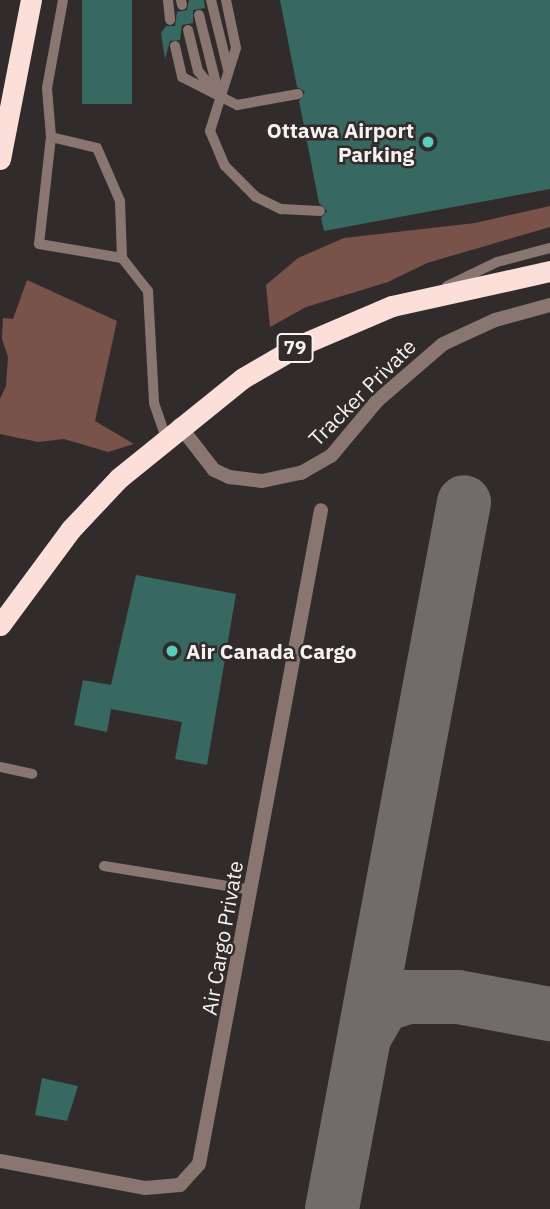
<!DOCTYPE html>
<html>
<head>
<meta charset="utf-8">
<style>
	body { margin:0 }
	#map { position:relative; width:550px; height:1209px; overflow:hidden; background:#312c2b; font-family:"IBM Plex Sans",sans-serif }
	div>[style] { position:absolute }
	.forest>* { inset:0; background:#79524a }
	.taxiway>* { height:54px; margin:-27px; padding:0 27px; transform-origin:27px; border-radius:27px; background:#706c6a }
	.building>* { inset:0; background:#376862; transform-origin:0 0 }
	.lane>* { height:10px; margin:-5px; padding:0 5px; transform-origin:5px; border-radius:5px; background:#897671 }
	.street>* { height:14px; margin:-7px; padding:0 7px; transform-origin:7px; border-radius:7px; background:#897671 }
	.highway>* { height:21px; margin:-10.5px; padding:0 10.5px; transform-origin:10.5px; border-radius:10.5px; background:#fcdfd9 }
	.dots>* { width:19px; height:19px; translate:-50% -50%; box-sizing:border-box; border:4px solid #312c2b; border-radius:50% }
	span { translate:-50% -50%; white-space:nowrap; text-align:center; line-height:1.15; -webkit-text-stroke:5px #312c2b; paint-order:stroke }
	.shield-label span { padding:2px 5px; background:#312c2b; border:2px solid; border-radius:5px; -webkit-text-stroke-width:0 }
	.shield-label { font-size:19px; color:#f5f2f1; font-weight:700 }
	.poi-label { font-size:21px; color:#f5f2f1; font-weight:700 }
	.right { translate:-100% -50%; text-align:right }
	.left { translate:0 -50%; text-align:left }
	.street-label { font-size:21px; color:#f5f2f1 }
</style>
</head>
<body>
<div id="map">
	<div class="forest">
		<div style="clip-path:polygon(550px 206px,550px 227px,427px 263px,388px 282px,306px 307px,270px 327px,266px 285px,298px 258px,344px 238px,475px 223px)"></div>
		<div style="clip-path:polygon(27px 280px,117px 321px,95px 421px,134px 444px,108px 452px,64px 439px,38px 442px,0 434px,0 399px,6px 386px,8px 357px,2px 339px,3px 318px,13px 319px)"></div>
	</div>
	<div class="taxiway">
		<div style="left:366px;top:1034px;width:34px;rotate:-60deg"></div>
		<div style="left:383px;top:1005px;width:25px;rotate:-18deg"></div>
		<div style="left:407px;top:997px;width:51px"></div>
		<div style="left:458px;top:997px;width:94px;rotate:10.5deg"></div>
		<div style="left:332px;top:1209px;width:719px;rotate:-79.42deg"></div>
	</div>
	<div class="building">
		<div style="left:82px;top:0;width:50px;height:104px"></div>
		<div style="clip-path:polygon(189px 0,204px 0,205px 8px,193px 10px,193px 23px,182px 25px,180px 40px,170px 41px,165px 59px,161px 33px,166px 26px,175px 26px,177px 12px,187px 10px)"></div>
		<div style="clip-path:polygon(280px 0,550px 0,550px 189px,324px 231px,321px 218px,327px 211px,319px 203px,299px 101px,305px 92px,297px 87px)"></div>
		<div style="clip-path:polygon(136px 575px,236px 594px,207px 765px,175px 759px,182px 722px,111px 709px,107px 732px,74px 725px,83px 680px,111px 685px)"></div>
		<div style="clip-path:polygon(42px 1078px,78px 1086px,67px 1121px,35px 1115px)"></div>
	</div>
	<div class="lane">
		<div style="left:168px;top:0;width:20px;rotate:84deg"></div>
		<div style="left:181px;top:0;width:5px;rotate:79deg"></div>
		<div style="left:211px;top:0;width:71px;rotate:76.2deg"></div>
		<div style="left:226px;top:0;width:49px;rotate:78.2deg"></div>
		<div style="left:236px;top:48px;width:87px;rotate:107.4deg"></div>
		<div style="left:210px;top:131px;width:38px;rotate:67deg"></div>
		<div style="left:225px;top:166px;width:44px;rotate:45deg"></div>
		<div style="left:256px;top:197px;width:28px;rotate:26deg"></div>
		<div style="left:281px;top:209px;width:39px;rotate:3deg"></div>
		<div style="left:199px;top:15px;width:82px;rotate:76deg"></div>
		<div style="left:188px;top:30px;width:42px;rotate:76.3deg"></div>
		<div style="left:198px;top:71px;width:25px;rotate:50deg"></div>
		<div style="left:175px;top:46px;width:32px;rotate:77deg"></div>
		<div style="left:182px;top:77px;width:62px;rotate:27deg"></div>
		<div style="left:237px;top:105px;width:62px;rotate:-10.2deg"></div>
		<div style="left:51px;top:137px;width:49px;rotate:-94.7deg"></div>
		<div style="left:47px;top:88px;width:89px;rotate:-79.7deg"></div>
		<div style="left:122px;top:258px;width:84px;rotate:-170.4deg"></div>
		<div style="left:39px;top:244px;width:108px;rotate:-83.6deg"></div>
		<div style="left:51px;top:137px;width:47px;rotate:13.4deg"></div>
		<div style="left:97px;top:148px;width:58px;rotate:66.5deg"></div>
		<div style="left:120px;top:201px;width:57px;rotate:88deg"></div>
		<div style="left:122px;top:258px;width:42px;rotate:51.8deg"></div>
		<div style="left:148px;top:291px;width:112px;rotate:86.9deg"></div>
		<div style="left:154px;top:403px;width:36px;rotate:71deg"></div>
		<div style="left:447px;top:286px;width:55px;rotate:-25.6deg"></div>
		<div style="left:497px;top:262px;width:55px;rotate:-14.8deg"></div>
		<div style="left:0;top:767px;width:33px;rotate:12deg"></div>
		<div style="left:104px;top:866px;width:150px;rotate:9.2deg"></div>
	</div>
	<div class="street">
		<div style="left:179px;top:425px;width:57px;rotate:52.1deg"></div>
		<div style="left:214px;top:470px;width:17px;rotate:25deg"></div>
		<div style="left:229px;top:477px;width:33px;rotate:7deg"></div>
		<div style="left:262px;top:481px;width:40px;rotate:-12deg"></div>
		<div style="left:301px;top:473px;width:34px;rotate:-30deg"></div>
		<div style="left:331px;top:456px;width:72px;rotate:-50.1deg"></div>
		<div style="left:377px;top:401px;width:87px;rotate:-40.8deg"></div>
		<div style="left:443px;top:344px;width:57px;rotate:-24.8deg"></div>
		<div style="left:495px;top:320px;width:57px;rotate:-15.3deg"></div>
		<div style="left:0;top:1161px;width:147px;rotate:10.5deg"></div>
		<div style="left:145px;top:1188px;width:35px;rotate:-5deg"></div>
		<div style="left:180px;top:1185px;width:28px;rotate:-48deg"></div>
		<div style="left:199px;top:1164px;width:665px;rotate:-79.43deg"></div>
	</div>
	<div class="highway">
		<div style="left:0;top:159px;width:162px;rotate:-79deg"></div>
		<div style="left:0;top:625px;width:119px;rotate:-53.5deg"></div>
		<div style="left:71px;top:529px;width:70px;rotate:-46.7deg"></div>
		<div style="left:119px;top:478px;width:159px;rotate:-38.9deg"></div>
		<div style="left:243px;top:378px;width:64px;rotate:-30.2deg"></div>
		<div style="left:298px;top:346px;width:102px;rotate:-23.1deg"></div>
		<div style="left:392px;top:306px;width:162px;rotate:-12.5deg"></div>
	</div>
	<div class="dots">
		<div style="left:428px;top:142px;background:#58cec0"></div>
		<div style="left:172px;top:651px;background:#58cec0"></div>
	</div>
	<div class="shield-label">
		<span style="left:295px;top:348px">79</span>
	</div>
	<div class="poi-label">
		<span class="right" style="left:414px;top:142px">Ottawa Airport<br>Parking</span>
		<span class="left" style="left:186px;top:651px">Air Canada Cargo</span>
	</div>
	<div class="street-label">
		<span style="left:362px;top:392px;rotate:-45deg">Tracker Private</span>
		<span style="left:222px;top:938px;rotate:-80deg">Air Cargo Private</span>
	</div>
</div>
</body>
</html>
